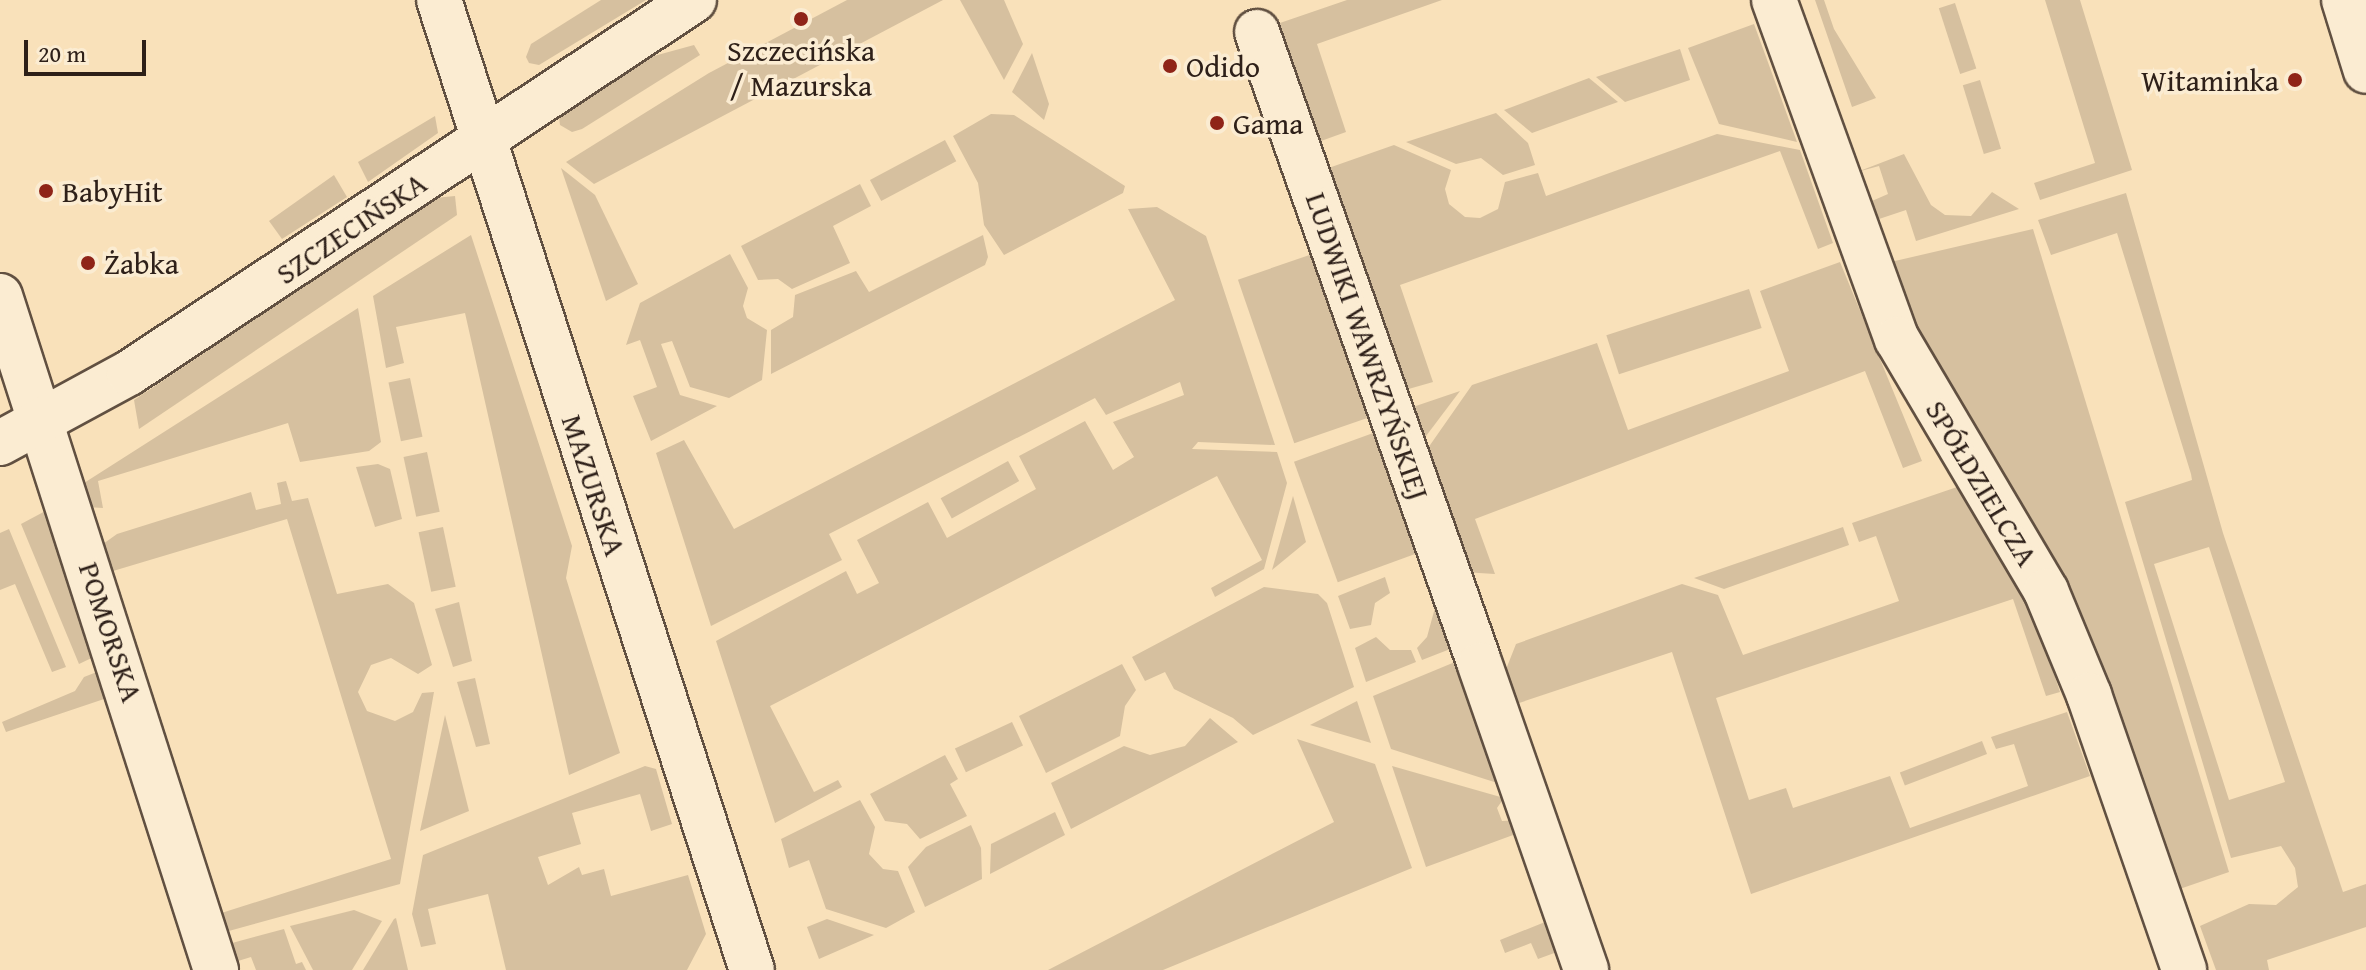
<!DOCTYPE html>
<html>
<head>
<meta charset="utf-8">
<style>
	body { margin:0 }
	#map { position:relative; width:2366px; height:970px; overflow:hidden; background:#f9e1ba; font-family:"Gentium Book Plus",serif }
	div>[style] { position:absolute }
	.green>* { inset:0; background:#d6c09f; transform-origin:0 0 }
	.roads { filter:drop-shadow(2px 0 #615041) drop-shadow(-2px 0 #615041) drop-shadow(0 2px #615041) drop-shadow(0 -2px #615041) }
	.street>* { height:44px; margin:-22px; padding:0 22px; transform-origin:22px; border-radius:22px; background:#fbecd2 }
	.secondary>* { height:44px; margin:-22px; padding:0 22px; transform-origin:22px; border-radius:22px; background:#fbecd2 }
	.dots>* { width:22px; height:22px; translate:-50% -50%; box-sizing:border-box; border:4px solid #fbecd2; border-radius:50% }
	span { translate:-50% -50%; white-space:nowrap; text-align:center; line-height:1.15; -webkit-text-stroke:7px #fbecd2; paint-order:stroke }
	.poi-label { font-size:30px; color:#2e2019 }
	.left { translate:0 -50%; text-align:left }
	.right { translate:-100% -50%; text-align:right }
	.street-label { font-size:30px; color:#2e2019 }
	.scale { position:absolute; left:24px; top:40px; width:122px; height:36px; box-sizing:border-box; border:4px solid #2e2019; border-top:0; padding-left:10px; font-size:24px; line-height:28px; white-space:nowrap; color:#2e2019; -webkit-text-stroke:6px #fbecd2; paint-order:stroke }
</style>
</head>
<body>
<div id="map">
	<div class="green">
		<div style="clip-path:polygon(601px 0,646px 0,539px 65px,529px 63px,526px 57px,531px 44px)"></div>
		<div style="clip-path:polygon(847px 0,943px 0,594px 184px,566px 162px,709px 73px)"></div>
		<div style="clip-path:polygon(960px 0,1004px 0,1023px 44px,1004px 80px)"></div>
		<div style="clip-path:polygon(1347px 0,1442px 0,1317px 44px,1346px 132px,1321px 141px,1277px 24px)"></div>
		<div style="clip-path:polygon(1815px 0,1824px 0,1834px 29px,1876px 98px,1852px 107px)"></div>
		<div style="clip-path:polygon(2045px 0,2080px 0,2132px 170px,2040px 200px,2034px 183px,2095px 163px)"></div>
		<div style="left:1955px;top:3px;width:69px;height:17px;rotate:72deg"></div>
		<div style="clip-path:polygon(1754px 24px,1797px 142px,1719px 124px,1688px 48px)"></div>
		<div style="clip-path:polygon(694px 45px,700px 55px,582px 129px,572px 132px,560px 125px,558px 108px,621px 65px)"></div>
		<div style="clip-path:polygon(1680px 49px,1690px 80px,1625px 102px,1596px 77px)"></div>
		<div style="clip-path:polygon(1032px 53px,1049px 104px,1044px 120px,1012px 92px)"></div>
		<div style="clip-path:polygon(1589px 78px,1618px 102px,1532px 133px,1504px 110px)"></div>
		<div style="left:1980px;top:80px;width:72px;height:18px;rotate:73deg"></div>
		<div style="clip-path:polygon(1496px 113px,1528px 143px,1535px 165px,1503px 175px,1481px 158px,1456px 164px,1406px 142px)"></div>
		<div style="clip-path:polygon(991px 114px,1014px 115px,1125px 186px,1123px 193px,1004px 255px,984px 225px,978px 183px,953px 136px)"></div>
		<div style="clip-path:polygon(435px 116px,438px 133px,368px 182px,358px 162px)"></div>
		<div style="clip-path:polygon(1717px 134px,1800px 150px,1833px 243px,1818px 249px,1780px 151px,1400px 285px,1433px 382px,1398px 392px,1320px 171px,1394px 145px,1451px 170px,1445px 189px,1449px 204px,1465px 217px,1480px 218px,1498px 209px,1505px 182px,1538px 173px,1546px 196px)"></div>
		<div style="left:945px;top:140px;width:24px;height:85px;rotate:62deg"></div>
		<div style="clip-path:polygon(1904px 154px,1931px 205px,1945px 215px,1971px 216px,1992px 192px,2019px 209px,1916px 241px,1906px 210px,1870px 222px,1865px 204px,1888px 194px,1879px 166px,1857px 172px)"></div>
		<div style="clip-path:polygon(561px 168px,595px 195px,638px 284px,606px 301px)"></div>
		<div style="clip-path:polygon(334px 175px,347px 197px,282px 239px,269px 221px)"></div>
		<div style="clip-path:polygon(860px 184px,871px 206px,833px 226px,850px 263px,792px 289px,778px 279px,758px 280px,741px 246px)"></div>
		<div style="clip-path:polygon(evenodd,2126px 193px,2223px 533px,2343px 892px,2366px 884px,2366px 927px,2267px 960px,2269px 970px,2216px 970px,2200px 926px,2249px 904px,2276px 905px,2298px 887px,2295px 868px,2281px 846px,2231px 858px,2125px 502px,2192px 480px,2191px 474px,2117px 233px,2051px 255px,2038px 220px,2126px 193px,2209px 547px,2285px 782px,2229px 800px,2154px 564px,2209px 547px)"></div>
		<div style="clip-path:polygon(455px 196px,457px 215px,139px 429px,134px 400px,435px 198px)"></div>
		<div style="clip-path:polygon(1157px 207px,1206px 236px,1275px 445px,1198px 442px,1192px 449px,1277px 452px,1287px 483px,1264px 569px,1215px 597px,1211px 588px,1262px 560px,1217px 476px,770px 706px,814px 792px,838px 780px,842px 787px,775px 823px,716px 641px,846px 571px,857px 594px,879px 583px,857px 540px,928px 502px,947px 538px,1036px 489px,1019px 456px,1085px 421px,1113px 470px,1134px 457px,1113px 422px,1184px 395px,1180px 382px,1106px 415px,1095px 398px,829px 534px,842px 560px,711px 626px,656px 453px,684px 440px,734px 529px,1175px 300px,1128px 209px)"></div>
		<div style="clip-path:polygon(2033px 229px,2229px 872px,2168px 893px,1882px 264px)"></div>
		<div style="clip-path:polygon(471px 235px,572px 546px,566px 578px,620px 753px,569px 775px,465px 313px,396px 327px,404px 363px,386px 368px,373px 296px)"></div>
		<div style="clip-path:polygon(983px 235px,988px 257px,985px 265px,771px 374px,771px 330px,793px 317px,795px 295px,856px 271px,869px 292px)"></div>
		<div style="left:1324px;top:250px;width:173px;height:91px;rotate:71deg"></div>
		<div style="clip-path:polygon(730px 254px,748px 288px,743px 306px,747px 318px,767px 330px,762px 380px,729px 398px,690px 387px,672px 341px,661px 344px,680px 395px,717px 406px,651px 441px,633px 396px,657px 387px,640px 340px,626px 345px,640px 303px)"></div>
		<div style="clip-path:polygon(1840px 262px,1922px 461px,1903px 468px,1865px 371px,1475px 519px,1495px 574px,1463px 572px,1421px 458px,1472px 385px,1597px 343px,1628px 430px,1789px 371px,1760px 291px)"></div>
		<div style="left:1749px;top:289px;width:41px;height:150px;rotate:72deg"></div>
		<div style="clip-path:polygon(358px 308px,381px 442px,369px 451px,300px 462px,288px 423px,98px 481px,103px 508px,87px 507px,84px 483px)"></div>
		<div style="left:410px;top:378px;width:60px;height:22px;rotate:78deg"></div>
		<div style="clip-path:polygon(1460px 391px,1417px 448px,1404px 410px)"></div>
		<div style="left:1387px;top:428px;width:128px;height:99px;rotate:70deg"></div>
		<div style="left:427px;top:452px;width:61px;height:24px;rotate:78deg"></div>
		<div style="left:1008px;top:461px;width:23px;height:77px;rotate:61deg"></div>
		<div style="clip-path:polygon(378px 464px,390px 469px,402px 519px,375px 527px,356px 467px)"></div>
		<div style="clip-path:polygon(286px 481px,292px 501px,308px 498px,337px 594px,388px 584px,414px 603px,432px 665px,418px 674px,391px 658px,371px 665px,358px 692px,367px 711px,395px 721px,413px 712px,422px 693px,434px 692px,400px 884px,218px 934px,212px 916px,391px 859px,287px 519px,103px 574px,96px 549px,117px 534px,251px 492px,256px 510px,281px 504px,277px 483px)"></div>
		<div style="clip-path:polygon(1960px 486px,2032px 607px,2060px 692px,2046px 696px,2013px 599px,1716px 698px,1749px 800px,1786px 788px,1793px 808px,1890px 776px,1910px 828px,2028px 786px,2014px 744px,1996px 749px,1991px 737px,2067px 712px,2090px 776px,1751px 894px,1672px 652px,1510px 706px,1501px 682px,1516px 644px,1682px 584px,1718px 595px,1743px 655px,1899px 601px,1876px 536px,1859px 542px,1852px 523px)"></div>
		<div style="clip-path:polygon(1293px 496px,1306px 542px,1272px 570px)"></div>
		<div style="clip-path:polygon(51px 508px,102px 653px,79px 664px,21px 524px)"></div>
		<div style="left:443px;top:527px;width:61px;height:25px;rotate:78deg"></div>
		<div style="clip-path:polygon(1843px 527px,1849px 545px,1724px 589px,1694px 578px)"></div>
		<div style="clip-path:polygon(9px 529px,66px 667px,52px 672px,15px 584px,0 590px,0 533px)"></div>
		<div style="clip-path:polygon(1385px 577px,1390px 593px,1375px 603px,1371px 625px,1350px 629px,1338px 596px)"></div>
		<div style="clip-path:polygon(1264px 587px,1318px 594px,1327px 603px,1354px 687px,1253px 735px,1233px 718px,1174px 689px,1165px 672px,1145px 681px,1132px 657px)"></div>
		<div style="clip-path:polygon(459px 602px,472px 661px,453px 667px,435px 609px)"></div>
		<div style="clip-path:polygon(1436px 604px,1463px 644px,1422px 660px,1417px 648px,1427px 637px)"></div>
		<div style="clip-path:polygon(1376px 637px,1390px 650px,1411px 650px,1416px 662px,1366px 682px,1355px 648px)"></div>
		<div style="clip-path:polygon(1467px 657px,1513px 788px,1391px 749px,1373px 696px)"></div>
		<div style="clip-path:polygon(1122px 664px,1136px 690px,1125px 706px,1120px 736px,1046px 773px,1019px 716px)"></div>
		<div style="clip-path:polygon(107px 668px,110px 697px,6px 732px,2px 722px,75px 691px,84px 677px)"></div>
		<div style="clip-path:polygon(475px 678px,490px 744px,476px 747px,457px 682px)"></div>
		<div style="clip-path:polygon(1357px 701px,1371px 743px,1310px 725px)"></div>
		<div style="clip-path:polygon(445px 715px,469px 811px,420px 831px)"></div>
		<div style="clip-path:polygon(1210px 718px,1238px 742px,1071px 829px,1051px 783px,1124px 746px,1150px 755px,1185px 746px)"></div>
		<div style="left:1012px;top:722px;width:26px;height:63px;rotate:65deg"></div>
		<div style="clip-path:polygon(1297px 739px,1375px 764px,1412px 868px,1163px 970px,1048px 970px,1334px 822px)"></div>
		<div style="left:1982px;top:741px;width:14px;height:88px;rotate:69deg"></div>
		<div style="clip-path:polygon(945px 755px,958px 779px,950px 784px,967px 816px,920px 839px,907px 824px,885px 821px,870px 794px)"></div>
		<div style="clip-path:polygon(645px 766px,656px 769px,672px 824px,651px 831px,640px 794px,572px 813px,581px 844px,538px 857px,548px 885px,579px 867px,582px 875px,604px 869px,611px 896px,688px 875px,706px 934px,687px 970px,506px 970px,488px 894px,428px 909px,436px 944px,421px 947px,412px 914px,423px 855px)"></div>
		<div style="clip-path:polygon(1392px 766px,1504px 798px,1497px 808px,1502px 821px,1520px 820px,1524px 831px,1426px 867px)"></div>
		<div style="clip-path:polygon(860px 800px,875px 827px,869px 854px,883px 869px,898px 871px,915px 912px,886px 928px,826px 909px,809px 860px,789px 868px,781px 839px)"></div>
		<div style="clip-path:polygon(1055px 812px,1065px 835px,990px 874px,991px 844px)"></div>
		<div style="clip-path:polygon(971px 825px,981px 848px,982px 879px,925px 907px,908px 867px,926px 847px)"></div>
		<div style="clip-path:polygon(354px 910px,382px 921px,352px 970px,313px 970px,290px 926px)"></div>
		<div style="clip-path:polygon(396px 918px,408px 970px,363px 970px,394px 919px)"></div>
		<div style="clip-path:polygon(827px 919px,874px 935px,819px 959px,807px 927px)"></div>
		<div style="clip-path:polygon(1545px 922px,1557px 952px,1538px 959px,1531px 943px,1505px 953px,1500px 940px)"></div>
		<div style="clip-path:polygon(284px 929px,296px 964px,302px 962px,306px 970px,256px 970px,251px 957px,225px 965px,221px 946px)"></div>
	</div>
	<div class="roads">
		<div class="street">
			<div style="left:439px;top:0;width:1019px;rotate:72.12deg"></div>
			<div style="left:1774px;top:0;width:361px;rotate:70.1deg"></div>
			<div style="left:1897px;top:339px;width:293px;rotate:59.4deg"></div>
			<div style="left:2046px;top:591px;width:113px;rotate:67.5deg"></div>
			<div style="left:2089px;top:695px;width:291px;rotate:70.9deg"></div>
			<div style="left:2344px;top:0;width:74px;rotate:72.8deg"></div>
			<div style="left:1257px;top:32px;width:665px;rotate:70.58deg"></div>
			<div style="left:0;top:296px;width:708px;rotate:72.23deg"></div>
			<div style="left:1480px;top:665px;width:323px;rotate:70.8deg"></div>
		</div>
		<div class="secondary">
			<div style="left:0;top:443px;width:147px;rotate:-28.5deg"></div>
			<div style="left:129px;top:373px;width:677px;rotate:-33.43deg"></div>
		</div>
	</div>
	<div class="dots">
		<div style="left:801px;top:19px;background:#8f2418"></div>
		<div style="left:1170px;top:66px;background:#8f2418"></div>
		<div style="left:2295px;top:80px;background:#8f2418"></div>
		<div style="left:1217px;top:123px;background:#8f2418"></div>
		<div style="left:46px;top:191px;background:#8f2418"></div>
		<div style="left:88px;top:263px;background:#8f2418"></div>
	</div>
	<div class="poi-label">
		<span style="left:801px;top:67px">Szczecińska<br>/ Mazurska</span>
		<span class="left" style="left:1186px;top:66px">Odido</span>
		<span class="right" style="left:2279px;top:80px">Witaminka</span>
		<span class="left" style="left:1233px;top:123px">Gama</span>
		<span class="left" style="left:62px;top:191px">BabyHit</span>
		<span class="left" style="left:104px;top:263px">Żabka</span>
	</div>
	<div class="street-label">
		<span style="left:351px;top:228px;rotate:-34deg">SZCZECIŃSKA</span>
		<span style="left:1368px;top:346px;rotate:71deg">LUDWIKI WAWRZYŃSKIEJ</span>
		<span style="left:1982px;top:483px;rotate:59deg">SPÓŁDZIELCZA</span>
		<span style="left:594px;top:485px;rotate:72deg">MAZURSKA</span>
		<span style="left:111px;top:632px;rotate:72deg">POMORSKA</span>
	</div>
	<div class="scale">20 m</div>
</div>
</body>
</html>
